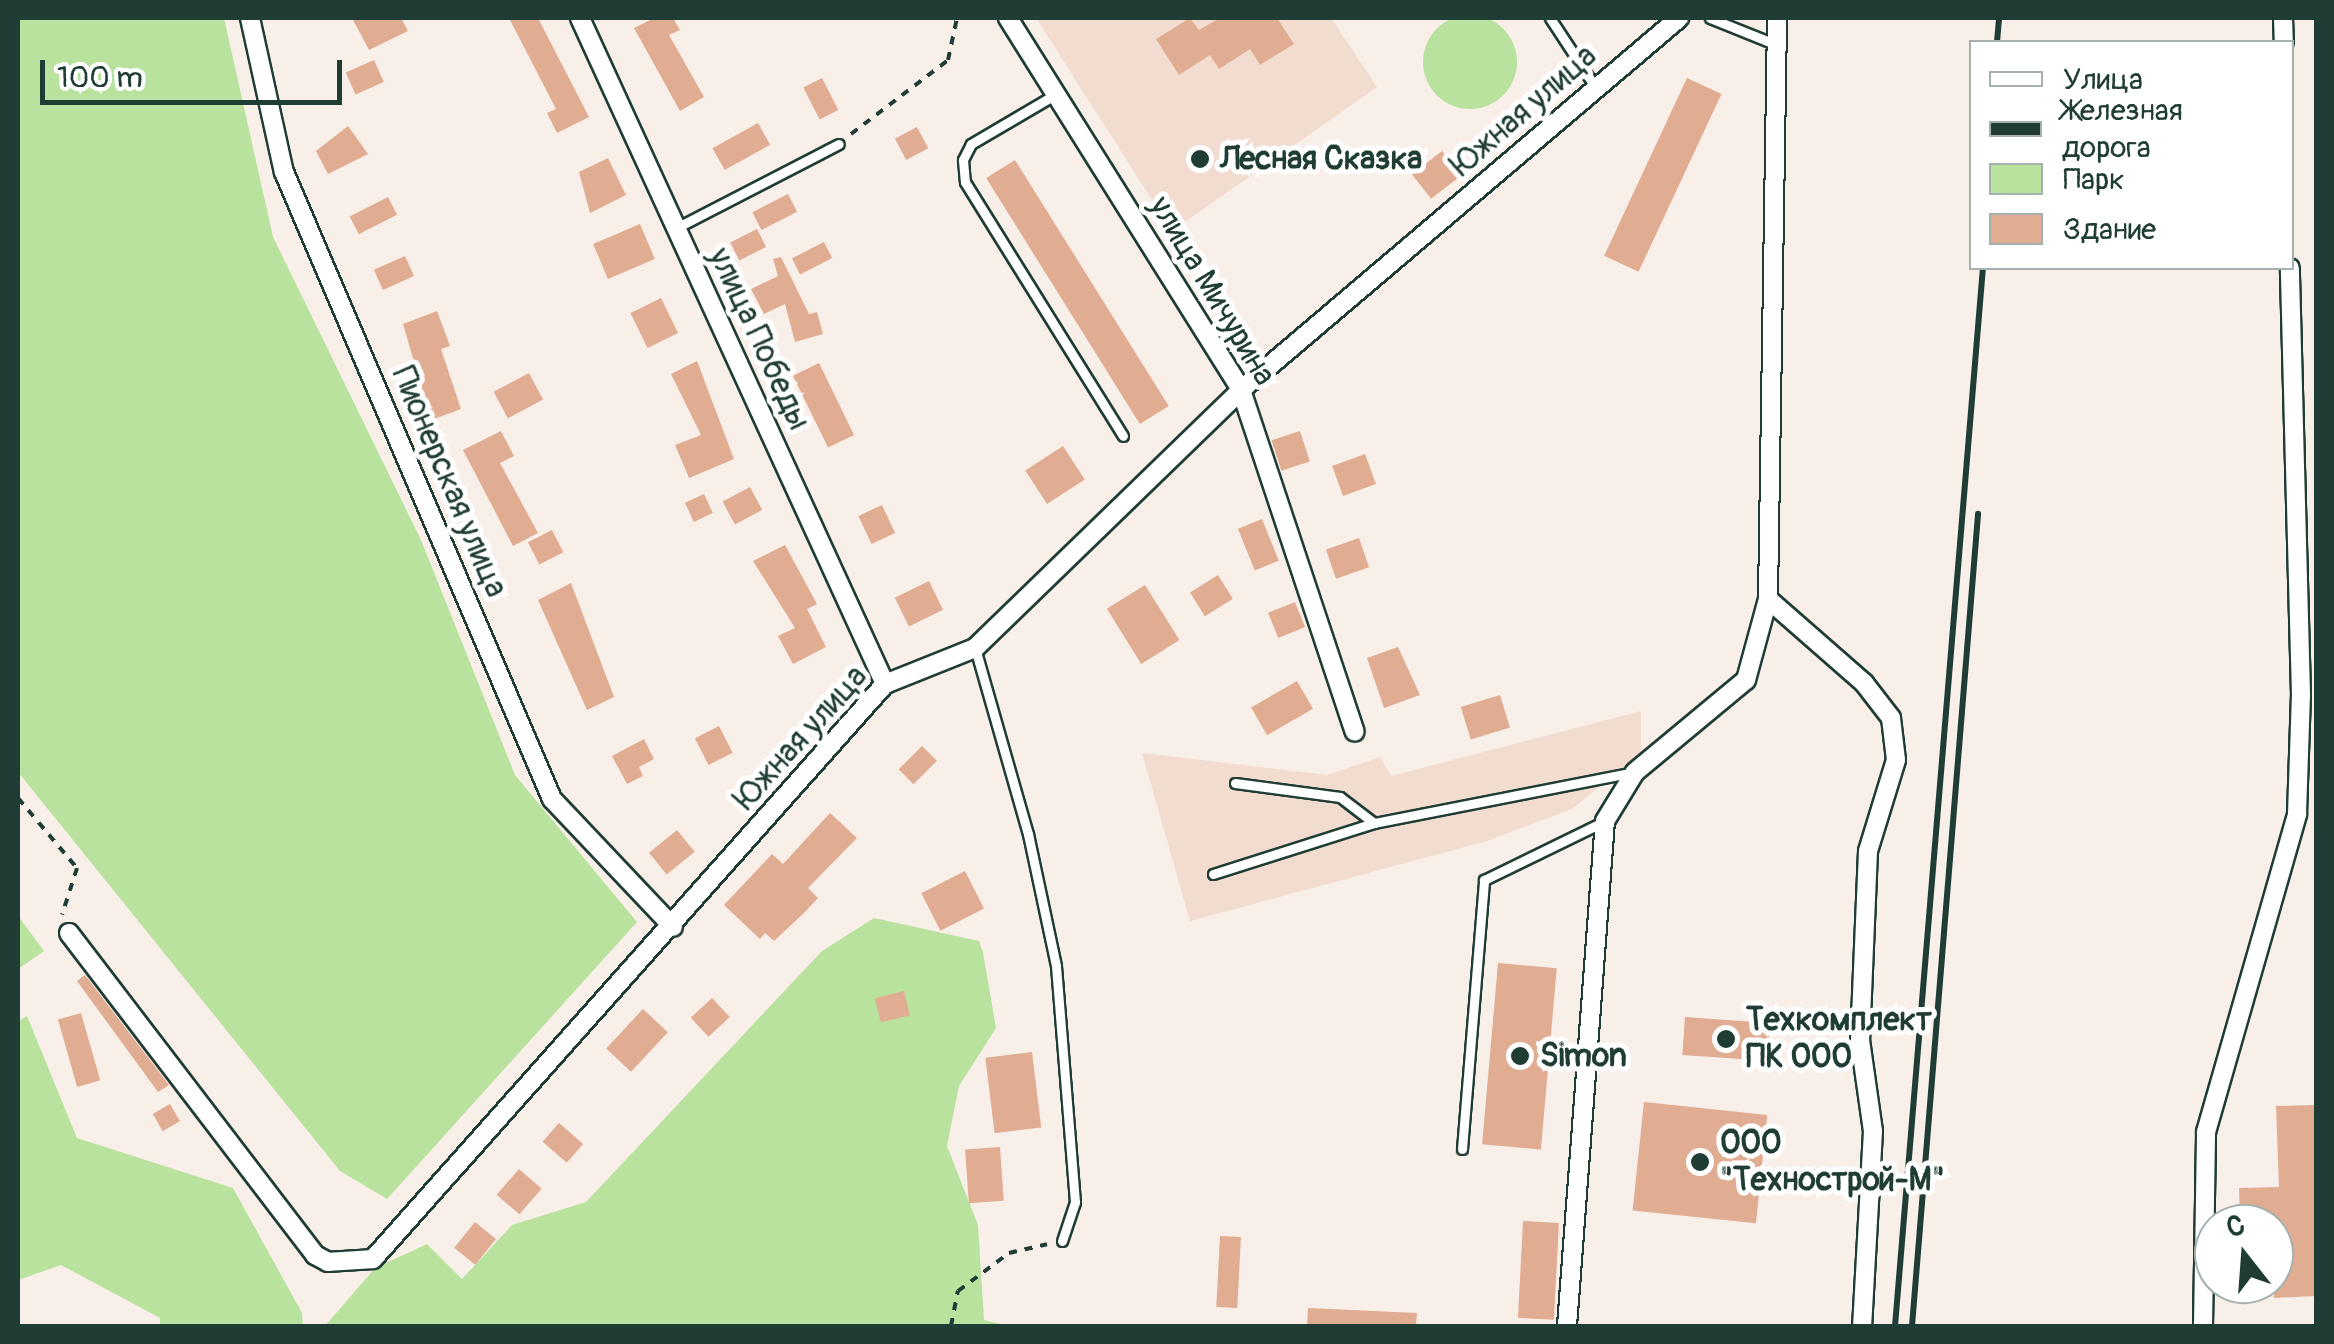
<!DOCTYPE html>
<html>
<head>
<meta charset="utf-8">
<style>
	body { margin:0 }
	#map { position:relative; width:2334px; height:1344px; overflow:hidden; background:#f9efe9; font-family:Pangolin,sans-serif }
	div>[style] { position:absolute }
	.built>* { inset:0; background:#f2dbcf }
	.green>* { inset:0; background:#b9e29f }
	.round { border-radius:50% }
	.building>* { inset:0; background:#e0ad93; transform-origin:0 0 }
	.path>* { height:4px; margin-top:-2px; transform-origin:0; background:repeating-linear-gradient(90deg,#1f3d34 0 8px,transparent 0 16px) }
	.roads { filter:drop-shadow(2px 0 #1f3d34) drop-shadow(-2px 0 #1f3d34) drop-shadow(0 2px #1f3d34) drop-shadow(0 -2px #1f3d34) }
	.service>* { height:9px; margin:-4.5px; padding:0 4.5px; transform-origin:4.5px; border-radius:4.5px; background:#fff }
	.minor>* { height:18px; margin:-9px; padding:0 9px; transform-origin:9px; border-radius:9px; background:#fff }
	.rail>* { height:6px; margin:-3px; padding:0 3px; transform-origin:3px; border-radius:3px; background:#1f3d34 }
	.dots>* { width:28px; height:28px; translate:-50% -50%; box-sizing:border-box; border:5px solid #fff; border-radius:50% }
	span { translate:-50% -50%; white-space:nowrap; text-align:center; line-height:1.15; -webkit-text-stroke:10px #fff; paint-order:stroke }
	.street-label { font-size:32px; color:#1f3d34 }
	.poi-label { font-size:32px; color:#1f3d34; font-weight:700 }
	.left { translate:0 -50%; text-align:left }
	.frame { position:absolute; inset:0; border:20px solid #1f3d34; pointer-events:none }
	.legend { position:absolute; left:1969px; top:40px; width:325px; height:230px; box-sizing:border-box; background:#fff; border:2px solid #a5b1ae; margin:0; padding:12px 18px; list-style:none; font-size:30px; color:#1f3d34 }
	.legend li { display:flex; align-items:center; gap:20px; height:50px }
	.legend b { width:50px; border:2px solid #a5b1ae }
	.north { position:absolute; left:2194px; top:1204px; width:100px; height:100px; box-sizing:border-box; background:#fff; border:2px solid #a5b1ae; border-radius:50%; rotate:343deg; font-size:28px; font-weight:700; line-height:40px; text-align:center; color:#1f3d34 }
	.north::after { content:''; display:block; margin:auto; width:35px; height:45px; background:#1f3d34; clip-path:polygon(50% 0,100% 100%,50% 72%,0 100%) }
	.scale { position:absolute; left:40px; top:60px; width:302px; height:45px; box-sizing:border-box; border:5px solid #1f3d34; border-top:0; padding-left:12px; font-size:30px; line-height:35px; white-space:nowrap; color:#1f3d34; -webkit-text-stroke:8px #fff; paint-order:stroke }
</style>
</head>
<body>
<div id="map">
	<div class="built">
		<div style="clip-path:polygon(1036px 18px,1331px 18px,1377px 87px,1172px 231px)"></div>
		<div style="clip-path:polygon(1641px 711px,1641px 752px,1572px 809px,1487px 841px,1190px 921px,1142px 753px,1327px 775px,1380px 757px,1391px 776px)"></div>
	</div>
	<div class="green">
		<div class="round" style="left:1423px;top:15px;width:94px;height:94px"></div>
		<div style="clip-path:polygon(18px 18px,224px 18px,273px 237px,421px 540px,515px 775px,637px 922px,387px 1199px,340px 1171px,18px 772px)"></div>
		<div style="clip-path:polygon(18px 916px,44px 951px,18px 969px)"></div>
		<div style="clip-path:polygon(874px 918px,979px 941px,983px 952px,996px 1028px,959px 1086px,947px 1146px,978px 1225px,984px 1320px,1009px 1326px,325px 1326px,375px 1268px,427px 1244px,462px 1279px,512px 1225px,586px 1202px,822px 951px)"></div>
		<div style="clip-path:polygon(27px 1016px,77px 1138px,233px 1188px,302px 1313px,303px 1326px,160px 1326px,160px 1318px,61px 1265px,18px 1280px,18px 1021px)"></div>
	</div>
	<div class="building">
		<div style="clip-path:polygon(352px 18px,401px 18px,408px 31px,369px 50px)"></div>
		<div style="clip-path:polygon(509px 18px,538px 18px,589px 117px,557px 133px,547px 113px,556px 109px)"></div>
		<div style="clip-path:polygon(654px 18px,673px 18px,680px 30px,669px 35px,704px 97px,680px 111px,634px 28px)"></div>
		<div style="clip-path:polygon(1190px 18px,1199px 30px,1220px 18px,1277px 18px,1294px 44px,1260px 65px,1250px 49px,1219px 69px,1210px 55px,1179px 75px,1156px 39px)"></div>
		<div style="left:374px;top:60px;width:24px;height:31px;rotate:66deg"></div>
		<div style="left:822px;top:78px;width:36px;height:21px;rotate:63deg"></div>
		<div style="left:1687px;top:78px;width:38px;height:196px;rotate:25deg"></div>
		<div style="left:758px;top:123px;width:25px;height:52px;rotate:61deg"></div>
		<div style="clip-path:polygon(348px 126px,368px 154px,328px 174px,316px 151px)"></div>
		<div style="left:917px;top:127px;width:24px;height:25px;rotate:62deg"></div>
		<div style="left:1442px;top:151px;width:31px;height:38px;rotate:52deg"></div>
		<div style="clip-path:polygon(608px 158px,626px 195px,590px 213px,579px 172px)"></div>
		<div style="left:1015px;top:160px;width:290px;height:34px;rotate:58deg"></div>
		<div style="left:788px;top:194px;width:20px;height:40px;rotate:63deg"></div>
		<div style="left:388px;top:197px;width:20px;height:43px;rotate:63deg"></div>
		<div style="left:640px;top:224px;width:38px;height:51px;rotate:67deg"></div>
		<div style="left:757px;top:229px;width:20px;height:30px;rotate:63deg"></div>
		<div style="left:824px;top:242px;width:18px;height:36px;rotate:63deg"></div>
		<div style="left:405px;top:256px;width:22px;height:34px;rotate:66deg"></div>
		<div style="clip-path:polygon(781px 257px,809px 314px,817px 312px,823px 334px,795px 342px,785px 304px,764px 314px,751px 289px,778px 276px,773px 259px)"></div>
		<div style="left:661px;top:298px;width:39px;height:34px;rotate:64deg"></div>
		<div style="clip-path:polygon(437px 311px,450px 346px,441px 349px,461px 409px,431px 420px,403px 324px)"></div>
		<div style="clip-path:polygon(697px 361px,734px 459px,689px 478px,675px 445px,701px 435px,671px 374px)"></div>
		<div style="left:819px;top:363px;width:80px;height:29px;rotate:64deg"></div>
		<div style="left:529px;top:373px;width:30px;height:40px;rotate:62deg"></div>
		<div style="clip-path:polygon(501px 431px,514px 456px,500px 463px,538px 533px,513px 546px,463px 450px)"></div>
		<div style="left:1300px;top:431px;width:32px;height:30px;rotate:72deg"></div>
		<div style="left:1063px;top:446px;width:40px;height:45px;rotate:57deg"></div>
		<div style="left:1365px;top:454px;width:32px;height:35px;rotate:70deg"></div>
		<div style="left:750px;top:487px;width:26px;height:31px;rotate:62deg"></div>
		<div style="left:704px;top:494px;width:21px;height:21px;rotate:65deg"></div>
		<div style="left:882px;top:505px;width:31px;height:26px;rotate:65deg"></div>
		<div style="left:1262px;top:519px;width:45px;height:26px;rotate:68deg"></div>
		<div style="left:552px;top:530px;width:25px;height:27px;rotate:63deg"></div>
		<div style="left:1359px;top:538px;width:31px;height:35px;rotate:71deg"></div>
		<div style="clip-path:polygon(785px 545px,817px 604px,807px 609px,826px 647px,793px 664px,778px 636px,795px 628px,753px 561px)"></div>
		<div style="left:1218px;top:575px;width:28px;height:33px;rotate:58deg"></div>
		<div style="left:929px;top:581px;width:32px;height:38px;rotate:64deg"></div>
		<div style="clip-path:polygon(571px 583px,614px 697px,587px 710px,538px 600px)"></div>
		<div style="left:1145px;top:585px;width:65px;height:45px;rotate:58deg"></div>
		<div style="left:1295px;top:602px;width:27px;height:29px;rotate:68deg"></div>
		<div style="clip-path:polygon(1398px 647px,1420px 695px,1384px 708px,1367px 658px)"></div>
		<div style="left:1297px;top:681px;width:32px;height:53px;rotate:60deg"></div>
		<div style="left:1500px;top:695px;width:34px;height:41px;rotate:73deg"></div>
		<div style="left:719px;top:726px;width:30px;height:27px;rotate:63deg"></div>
		<div style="clip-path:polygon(644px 739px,654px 759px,639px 767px,643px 776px,627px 784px,612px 756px)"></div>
		<div style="left:922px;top:746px;width:21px;height:33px;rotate:45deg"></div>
		<div style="clip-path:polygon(830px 813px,857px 838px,808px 888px,818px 898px,805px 912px,774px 941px,765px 933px,760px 939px,724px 905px,772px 854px,783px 864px)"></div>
		<div style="left:677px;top:830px;width:28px;height:36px;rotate:51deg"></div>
		<div style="left:965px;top:871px;width:42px;height:49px;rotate:63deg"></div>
		<div style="left:1498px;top:963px;width:59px;height:182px;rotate:5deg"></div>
		<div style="clip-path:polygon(85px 975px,169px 1085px,158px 1092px,77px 981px)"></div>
		<div style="left:904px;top:991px;width:25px;height:30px;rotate:76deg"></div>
		<div style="left:712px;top:998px;width:26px;height:29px;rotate:47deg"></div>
		<div style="left:643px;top:1009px;width:34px;height:54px;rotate:43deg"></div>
		<div style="left:81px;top:1013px;width:70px;height:24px;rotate:74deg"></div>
		<div style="left:1685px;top:1017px;width:85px;height:38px;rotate:4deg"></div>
		<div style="left:1032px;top:1052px;width:76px;height:47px;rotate:83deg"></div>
		<div style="left:1644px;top:1102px;width:124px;height:109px;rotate:6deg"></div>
		<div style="left:170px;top:1104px;width:20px;height:20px;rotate:60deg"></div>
		<div style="clip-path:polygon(2316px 1105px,2316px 1296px,2274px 1298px,2274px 1224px,2240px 1224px,2239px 1188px,2279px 1187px,2276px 1106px)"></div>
		<div style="left:559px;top:1123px;width:32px;height:25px;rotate:41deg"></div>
		<div style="left:1000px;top:1147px;width:54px;height:35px;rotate:86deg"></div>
		<div style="left:519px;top:1169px;width:30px;height:34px;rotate:41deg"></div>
		<div style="left:1523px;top:1221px;width:36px;height:97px;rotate:3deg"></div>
		<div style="left:475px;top:1222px;width:27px;height:33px;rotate:39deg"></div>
		<div style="left:1220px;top:1236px;width:21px;height:71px;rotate:3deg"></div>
		<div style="clip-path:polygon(1308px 1308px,1417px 1313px,1416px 1326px,1307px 1326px)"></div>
	</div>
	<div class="path">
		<div style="left:851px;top:134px;width:122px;rotate:-37.3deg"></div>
		<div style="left:948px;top:60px;width:43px;rotate:-77.9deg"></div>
		<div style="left:18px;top:798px;width:92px;rotate:49.9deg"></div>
		<div style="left:77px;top:868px;width:49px;rotate:107.7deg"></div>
		<div style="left:951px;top:1326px;width:36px;rotate:-79deg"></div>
		<div style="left:958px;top:1291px;width:64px;rotate:-36.7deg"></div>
		<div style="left:1009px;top:1253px;width:39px;rotate:-13deg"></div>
	</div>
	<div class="roads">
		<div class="service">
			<div style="left:1550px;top:18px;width:84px;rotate:56.7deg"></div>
			<div style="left:1710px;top:18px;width:72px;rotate:21.9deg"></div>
			<div style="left:1056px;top:94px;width:99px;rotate:149.5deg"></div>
			<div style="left:971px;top:144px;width:18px;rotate:117deg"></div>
			<div style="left:963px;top:160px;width:22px;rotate:85deg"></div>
			<div style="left:965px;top:182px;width:299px;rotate:58.1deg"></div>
			<div style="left:676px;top:228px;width:183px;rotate:-27.3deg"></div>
			<div style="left:975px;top:648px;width:193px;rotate:74.1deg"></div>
			<div style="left:1028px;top:834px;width:135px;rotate:78deg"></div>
			<div style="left:1056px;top:966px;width:237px;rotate:85.4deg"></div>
			<div style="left:1075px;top:1202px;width:41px;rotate:108.4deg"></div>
			<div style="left:1235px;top:783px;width:106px;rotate:7.6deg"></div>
			<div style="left:1340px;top:797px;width:43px;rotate:37.4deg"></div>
			<div style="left:1213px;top:874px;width:169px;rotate:-17.6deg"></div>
			<div style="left:1374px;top:823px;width:264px;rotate:-11.1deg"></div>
			<div style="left:1462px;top:1149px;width:270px;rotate:-85.3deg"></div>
			<div style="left:1484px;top:880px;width:135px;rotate:-26deg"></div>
		</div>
		<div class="minor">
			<div style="left:250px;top:18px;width:158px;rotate:77.6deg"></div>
			<div style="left:284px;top:172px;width:682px;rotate:66.86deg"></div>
			<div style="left:552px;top:799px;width:176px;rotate:46.6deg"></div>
			<div style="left:580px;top:18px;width:733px;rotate:65.39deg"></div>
			<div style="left:1008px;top:18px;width:439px;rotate:57.9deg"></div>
			<div style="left:1241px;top:390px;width:360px;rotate:71.6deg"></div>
			<div style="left:2283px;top:18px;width:24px;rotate:88deg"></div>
			<div style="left:1768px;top:599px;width:128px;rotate:41.2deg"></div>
			<div style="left:1864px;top:683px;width:44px;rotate:52.4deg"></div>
			<div style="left:1891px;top:718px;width:42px;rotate:83.2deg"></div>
			<div style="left:1896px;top:760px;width:95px;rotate:107.1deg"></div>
			<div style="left:1868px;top:851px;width:189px;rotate:92.4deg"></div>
			<div style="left:1860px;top:1040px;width:92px;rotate:81.9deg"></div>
			<div style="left:1873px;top:1131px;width:195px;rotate:93.2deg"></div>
			<div style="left:69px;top:933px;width:405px;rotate:52.6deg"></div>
			<div style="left:315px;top:1255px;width:15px;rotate:28deg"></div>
			<div style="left:328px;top:1262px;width:45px;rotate:-3.8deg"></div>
			<div style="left:373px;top:1259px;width:770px;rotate:-48.32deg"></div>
			<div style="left:885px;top:684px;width:97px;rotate:-21.8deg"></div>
			<div style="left:975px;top:648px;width:371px;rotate:-44.1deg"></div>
			<div style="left:1241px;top:390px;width:575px;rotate:-40.34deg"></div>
			<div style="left:1567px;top:1326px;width:506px;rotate:-85.7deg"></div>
			<div style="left:1605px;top:821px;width:57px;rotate:-58.5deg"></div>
			<div style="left:1635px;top:772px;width:144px;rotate:-39.7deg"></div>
			<div style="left:1746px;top:680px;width:84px;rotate:-74.8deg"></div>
			<div style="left:1768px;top:599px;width:581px;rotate:-89.11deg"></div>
			<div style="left:2203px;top:1326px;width:194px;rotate:-89.1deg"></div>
			<div style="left:2206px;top:1132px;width:331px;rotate:-74deg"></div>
			<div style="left:2297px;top:814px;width:119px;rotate:-88.1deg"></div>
			<div style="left:2301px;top:695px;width:427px;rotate:-91.5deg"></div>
		</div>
	</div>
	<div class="rail">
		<div style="left:1997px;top:42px;width:24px;rotate:-85deg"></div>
		<div style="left:1895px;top:1326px;width:1062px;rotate:-85.25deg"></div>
		<div style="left:1912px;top:1326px;width:815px;rotate:-85.35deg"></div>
	</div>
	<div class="dots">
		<div style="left:1200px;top:159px;background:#1f3d34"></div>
		<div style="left:1726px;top:1039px;background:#1f3d34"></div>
		<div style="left:1520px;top:1056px;background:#1f3d34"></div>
		<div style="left:1700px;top:1162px;background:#1f3d34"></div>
	</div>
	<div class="street-label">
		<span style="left:1524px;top:111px;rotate:-41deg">Южная улица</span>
		<span style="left:1212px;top:291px;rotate:59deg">улица Мичурина</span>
		<span style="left:759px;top:339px;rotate:65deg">улица Победы</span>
		<span style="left:449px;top:482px;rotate:67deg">Пионерская улица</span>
		<span style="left:801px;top:738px;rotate:-48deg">Южная улица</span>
	</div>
	<div class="poi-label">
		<span class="left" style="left:1220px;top:159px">Лесная Сказка</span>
		<span class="left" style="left:1746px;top:1039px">Техкомплект<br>ПК ООО</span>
		<span class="left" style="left:1540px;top:1056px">Simon</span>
		<span class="left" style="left:1720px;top:1162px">ООО<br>"Технострой-М"</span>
	</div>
	<div class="frame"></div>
	<ul class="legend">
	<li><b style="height:12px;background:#fff"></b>Улица</li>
	<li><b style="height:12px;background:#1f3d34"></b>Железная дорога</li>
	<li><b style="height:28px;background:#b9e29f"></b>Парк</li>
	<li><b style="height:28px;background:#e0ad93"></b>Здание</li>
	</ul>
	<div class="north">С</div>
	<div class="scale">100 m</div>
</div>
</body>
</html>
